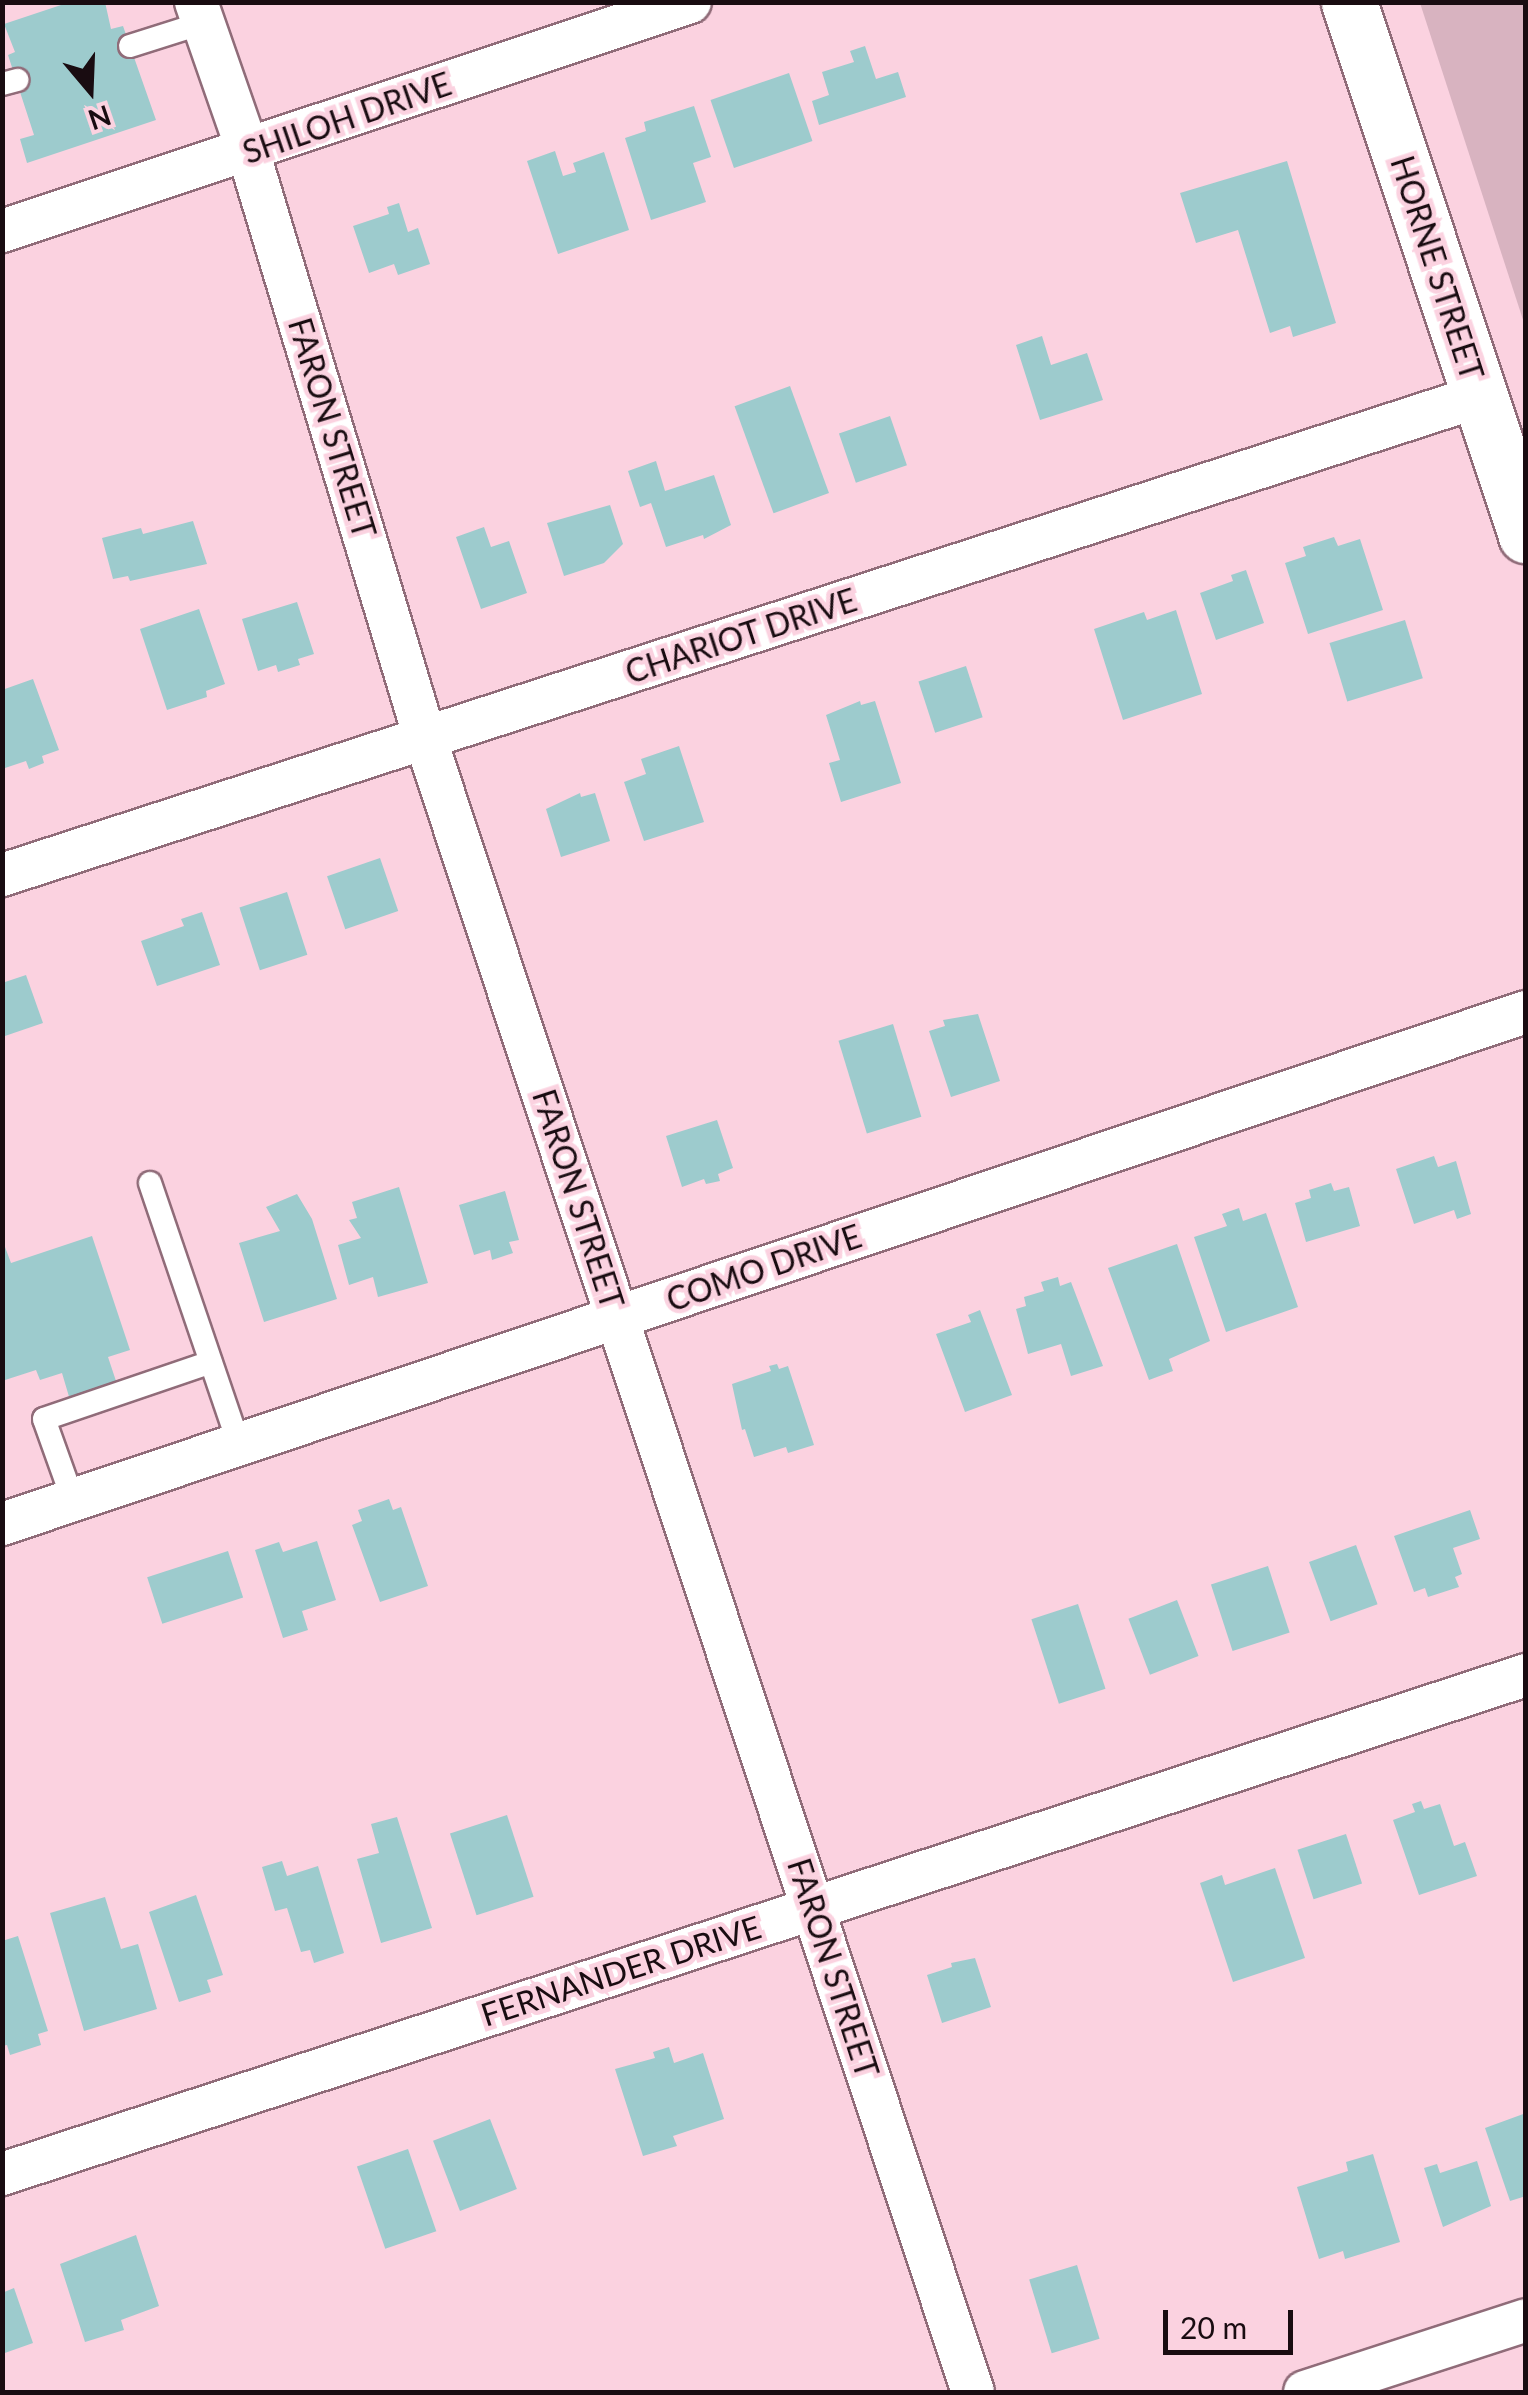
<!DOCTYPE html>
<html>
<head>
<meta charset="utf-8">
<style>
	body { margin:0 }
	#map { position:relative; width:1528px; height:2395px; overflow:hidden; background:#fbd2e0; font-family:Lato,sans-serif }
	div>[style] { position:absolute }
	.green>* { inset:0; background:#d8b3c0 }
	.building>* { inset:0; background:#9dcbcd; transform-origin:0 0 }
	.roads { filter:drop-shadow(2px 0 #906c79) drop-shadow(-2px 0 #906c79) drop-shadow(0 2px #906c79) drop-shadow(0 -2px #906c79) }
	.lane>* { height:22px; margin:-11px; padding:0 11px; transform-origin:11px; border-radius:11px; background:#fff }
	.street>* { height:42px; margin:-21px; padding:0 21px; transform-origin:21px; border-radius:21px; background:#fff }
	.secondary>* { height:55px; margin:-27.5px; padding:0 27.5px; transform-origin:27.5px; border-radius:27.5px; background:#fff }
	span { translate:-50% -50%; white-space:nowrap; text-align:center; line-height:1.15; -webkit-text-stroke:9px #fbd2e0; paint-order:stroke }
	.street-label { font-size:32px; color:#190c11 }
	.frame { position:absolute; inset:0; border:5px solid #190c11; pointer-events:none }
	.north { position:absolute; left:40px; top:40px; width:100px; height:100px; -webkit-text-stroke:8px #fbd2e0; paint-order:stroke; rotate:161deg; font-size:28px; font-weight:700; line-height:40px; text-align:center; color:#190c11 }
	.north::after { content:''; display:block; margin:auto; width:35px; height:45px; background:#190c11; clip-path:polygon(50% 0,100% 100%,50% 72%,0 100%) }
	.scale { position:absolute; left:1163px; top:2310px; width:130px; height:45px; box-sizing:border-box; border:5px solid #190c11; border-top:0; padding-left:12px; font-size:30px; line-height:35px; white-space:nowrap; color:#190c11; -webkit-text-stroke:8px #fbd2e0; paint-order:stroke }
</style>
</head>
<body>
<div id="map">
	<div class="green">
		<div style="clip-path:polygon(1420px 3px,1525px 3px,1525px 326px)"></div>
	</div>
	<div class="building">
		<div style="clip-path:polygon(70px 2px,105px 2px,111px 29px,123px 26px,156px 120px,27px 163px,20px 139px,34px 135px,8px 55px,15px 52px,4px 24px)"></div>
		<div style="clip-path:polygon(865px 46px,876px 79px,898px 72px,906px 97px,819px 125px,812px 101px,829px 95px,822px 72px,854px 62px,850px 51px)"></div>
		<div style="left:789px;top:73px;width:72px;height:83px;rotate:71deg"></div>
		<div style="clip-path:polygon(694px 106px,711px 157px,693px 163px,706px 202px,651px 220px,625px 138px,646px 131px,644px 122px)"></div>
		<div style="clip-path:polygon(555px 151px,563px 176px,576px 172px,573px 163px,604px 152px,629px 230px,558px 254px,527px 161px)"></div>
		<div style="clip-path:polygon(1287px 161px,1336px 323px,1293px 337px,1290px 326px,1270px 333px,1238px 230px,1196px 243px,1180px 193px)"></div>
		<div style="clip-path:polygon(399px 203px,408px 232px,418px 228px,430px 264px,398px 275px,394px 264px,369px 273px,353px 226px,389px 214px,387px 207px)"></div>
		<div style="clip-path:polygon(1042px 336px,1051px 365px,1087px 353px,1103px 400px,1040px 420px,1016px 345px)"></div>
		<div style="left:790px;top:386px;width:114px;height:59px;rotate:70deg"></div>
		<div style="left:890px;top:416px;width:52px;height:54px;rotate:71deg"></div>
		<div style="clip-path:polygon(656px 461px,665px 491px,714px 475px,731px 525px,704px 539px,703px 535px,666px 547px,651px 503px,640px 507px,628px 471px)"></div>
		<div style="clip-path:polygon(610px 505px,623px 544px,604px 563px,564px 576px,547px 523px)"></div>
		<div style="clip-path:polygon(193px 521px,207px 564px,130px 581px,128px 576px,113px 579px,102px 538px,141px 528px,143px 534px)"></div>
		<div style="clip-path:polygon(484px 527px,491px 547px,509px 541px,527px 593px,481px 609px,456px 537px)"></div>
		<div style="clip-path:polygon(1334px 537px,1338px 546px,1360px 539px,1383px 610px,1308px 634px,1285px 563px,1306px 556px,1303px 547px)"></div>
		<div style="clip-path:polygon(1246px 570px,1264px 623px,1216px 640px,1200px 593px,1233px 581px,1231px 575px)"></div>
		<div style="clip-path:polygon(297px 602px,314px 654px,298px 659px,300px 665px,278px 672px,276px 665px,258px 671px,242px 619px)"></div>
		<div style="clip-path:polygon(199px 609px,225px 684px,206px 691px,207px 697px,167px 710px,140px 629px)"></div>
		<div style="clip-path:polygon(1176px 610px,1202px 694px,1123px 720px,1094px 629px,1144px 612px,1147px 620px)"></div>
		<div style="left:1405px;top:620px;width:61px;height:79px;rotate:73deg"></div>
		<div style="left:966px;top:666px;width:54px;height:50px;rotate:72deg"></div>
		<div style="clip-path:polygon(33px 679px,59px 750px,42px 756px,44px 763px,29px 769px,26px 761px,2px 769px,2px 690px)"></div>
		<div style="clip-path:polygon(860px 701px,861px 705px,875px 701px,901px 783px,841px 802px,829px 763px,840px 760px,826px 715px)"></div>
		<div style="clip-path:polygon(679px 746px,704px 822px,644px 841px,624px 782px,646px 774px,641px 759px)"></div>
		<div style="clip-path:polygon(580px 793px,581px 797px,595px 793px,610px 841px,561px 857px,546px 809px)"></div>
		<div style="left:380px;top:858px;width:56px;height:56px;rotate:71deg"></div>
		<div style="left:287px;top:892px;width:66px;height:50px;rotate:72deg"></div>
		<div style="clip-path:polygon(202px 912px,220px 965px,157px 986px,141px 941px,184px 926px,181px 919px)"></div>
		<div style="clip-path:polygon(26px 975px,43px 1023px,2px 1037px,2px 983px)"></div>
		<div style="clip-path:polygon(978px 1014px,1000px 1081px,951px 1097px,929px 1031px,945px 1026px,943px 1020px)"></div>
		<div style="left:893px;top:1024px;width:97px;height:57px;rotate:73deg"></div>
		<div style="clip-path:polygon(717px 1120px,733px 1168px,718px 1174px,720px 1181px,706px 1184px,704px 1179px,682px 1187px,666px 1136px)"></div>
		<div style="clip-path:polygon(1434px 1156px,1438px 1167px,1456px 1161px,1471px 1214px,1457px 1219px,1454px 1210px,1414px 1224px,1396px 1169px)"></div>
		<div style="clip-path:polygon(1331px 1183px,1334px 1191px,1349px 1187px,1360px 1226px,1306px 1242px,1295px 1203px,1311px 1198px,1309px 1190px)"></div>
		<div style="clip-path:polygon(399px 1187px,428px 1283px,378px 1297px,373px 1277px,349px 1285px,338px 1245px,361px 1238px,349px 1220px,357px 1218px,352px 1202px)"></div>
		<div style="clip-path:polygon(505px 1191px,519px 1240px,509px 1242px,513px 1253px,492px 1260px,490px 1250px,474px 1255px,459px 1205px)"></div>
		<div style="clip-path:polygon(297px 1194px,312px 1219px,337px 1299px,264px 1322px,239px 1243px,280px 1231px,266px 1207px)"></div>
		<div style="clip-path:polygon(1239px 1208px,1243px 1221px,1266px 1213px,1298px 1307px,1226px 1332px,1194px 1237px,1227px 1226px,1222px 1214px)"></div>
		<div style="clip-path:polygon(92px 1236px,130px 1350px,108px 1357px,117px 1384px,70px 1400px,62px 1373px,40px 1380px,36px 1370px,2px 1381px,2px 1239px,11px 1263px)"></div>
		<div style="clip-path:polygon(1177px 1244px,1210px 1341px,1169px 1359px,1173px 1371px,1149px 1380px,1108px 1268px)"></div>
		<div style="clip-path:polygon(1058px 1277px,1060px 1286px,1071px 1282px,1103px 1366px,1071px 1376px,1061px 1344px,1028px 1354px,1016px 1309px,1026px 1306px,1024px 1297px,1044px 1291px,1041px 1282px)"></div>
		<div style="clip-path:polygon(980px 1310px,1012px 1395px,965px 1412px,936px 1334px,971px 1322px,968px 1315px)"></div>
		<div style="clip-path:polygon(777px 1364px,779px 1369px,788px 1366px,814px 1445px,788px 1453px,786px 1447px,754px 1457px,745px 1429px,742px 1430px,732px 1384px,771px 1371px,769px 1366px)"></div>
		<div style="clip-path:polygon(389px 1499px,393px 1510px,401px 1507px,428px 1586px,380px 1602px,352px 1525px,362px 1521px,358px 1510px)"></div>
		<div style="clip-path:polygon(1470px 1510px,1480px 1539px,1453px 1548px,1462px 1574px,1455px 1577px,1459px 1587px,1428px 1597px,1425px 1588px,1414px 1592px,1394px 1536px)"></div>
		<div style="clip-path:polygon(317px 1541px,336px 1600px,302px 1611px,308px 1630px,283px 1638px,255px 1550px,279px 1542px,283px 1552px)"></div>
		<div style="left:1356px;top:1545px;width:63px;height:50px;rotate:70deg"></div>
		<div style="left:228px;top:1551px;width:49px;height:85px;rotate:72deg"></div>
		<div style="left:1268px;top:1566px;width:70px;height:60px;rotate:72deg"></div>
		<div style="left:1177px;top:1600px;width:60px;height:52px;rotate:69deg"></div>
		<div style="left:1078px;top:1604px;width:89px;height:49px;rotate:72deg"></div>
		<div style="clip-path:polygon(1421px 1801px,1424px 1809px,1440px 1804px,1454px 1846px,1465px 1842px,1477px 1876px,1419px 1895px,1393px 1820px,1415px 1812px,1412px 1804px)"></div>
		<div style="left:507px;top:1815px;width:86px;height:60px;rotate:72deg"></div>
		<div style="clip-path:polygon(397px 1817px,432px 1928px,381px 1943px,357px 1859px,379px 1853px,371px 1824px)"></div>
		<div style="left:1346px;top:1834px;width:52px;height:51px;rotate:72deg"></div>
		<div style="clip-path:polygon(282px 1861px,287px 1876px,318px 1866px,344px 1953px,314px 1963px,310px 1950px,301px 1952px,287px 1908px,275px 1911px,262px 1867px)"></div>
		<div style="clip-path:polygon(1275px 1868px,1305px 1958px,1233px 1982px,1200px 1883px,1222px 1875px,1225px 1885px)"></div>
		<div style="clip-path:polygon(196px 1895px,223px 1975px,207px 1980px,211px 1992px,179px 2002px,149px 1912px)"></div>
		<div style="clip-path:polygon(105px 1897px,121px 1949px,138px 1944px,157px 2009px,84px 2031px,50px 1913px)"></div>
		<div style="clip-path:polygon(18px 1936px,48px 2031px,38px 2034px,41px 2045px,10px 2055px,7px 2045px,2px 2046px,2px 1941px)"></div>
		<div style="clip-path:polygon(975px 1958px,991px 2007px,942px 2023px,927px 1975px,952px 1967px,951px 1963px)"></div>
		<div style="clip-path:polygon(669px 2047px,674px 2063px,703px 2053px,724px 2119px,673px 2136px,677px 2146px,643px 2156px,615px 2069px,655px 2058px,653px 2052px)"></div>
		<div style="clip-path:polygon(1526px 2113px,1526px 2196px,1510px 2201px,1485px 2128px)"></div>
		<div style="left:490px;top:2119px;width:75px;height:61px;rotate:69deg"></div>
		<div style="left:408px;top:2149px;width:87px;height:54px;rotate:71deg"></div>
		<div style="clip-path:polygon(1373px 2154px,1400px 2242px,1345px 2259px,1343px 2251px,1319px 2259px,1297px 2187px,1348px 2171px,1346px 2162px)"></div>
		<div style="clip-path:polygon(1477px 2161px,1491px 2206px,1443px 2227px,1424px 2168px,1437px 2164px,1440px 2173px)"></div>
		<div style="clip-path:polygon(136px 2235px,159px 2306px,121px 2320px,124px 2330px,85px 2342px,60px 2264px)"></div>
		<div style="left:1077px;top:2265px;width:77px;height:50px;rotate:73deg"></div>
		<div style="clip-path:polygon(14px 2288px,33px 2343px,2px 2354px,2px 2293px)"></div>
	</div>
	<div class="roads">
		<div class="lane">
			<div style="left:130px;top:46px;width:77px;rotate:-17.5deg"></div>
			<div style="left:2px;top:84px;width:16px;rotate:-15deg"></div>
			<div style="left:150px;top:1183px;width:276px;rotate:71.2deg"></div>
			<div style="left:73px;top:1500px;width:86px;rotate:-109.7deg"></div>
			<div style="left:44px;top:1419px;width:176px;rotate:-18.8deg"></div>
		</div>
		<div class="street">
			<div style="left:196px;top:2px;width:158px;rotate:70.8deg"></div>
			<div style="left:248px;top:151px;width:613px;rotate:73.22deg"></div>
			<div style="left:425px;top:738px;width:1742px;rotate:71.67deg"></div>
			<div style="left:2px;top:231px;width:725px;rotate:-18.41deg"></div>
			<div style="left:2px;top:875px;width:1554px;rotate:-17.96deg"></div>
			<div style="left:2px;top:1524px;width:1608px;rotate:-18.57deg"></div>
			<div style="left:2px;top:2174px;width:1604px;rotate:-18.13deg"></div>
			<div style="left:1305px;top:2392px;width:232px;rotate:-18deg"></div>
		</div>
		<div class="secondary">
			<div style="left:1349px;top:2px;width:562px;rotate:71.63deg"></div>
		</div>
	</div>
	<div class="street-label">
		<span style="left:347px;top:118px;rotate:-19deg">SHILOH DRIVE</span>
		<span style="left:1437px;top:268px;rotate:72deg">HORNE STREET</span>
		<span style="left:332px;top:428px;rotate:73deg">FARON STREET</span>
		<span style="left:741px;top:636px;rotate:-18deg">CHARIOT DRIVE</span>
		<span style="left:578px;top:1199px;rotate:72deg">FARON STREET</span>
		<span style="left:764px;top:1268px;rotate:-19deg">COMO DRIVE</span>
		<span style="left:833px;top:1968px;rotate:72deg">FARON STREET</span>
		<span style="left:621px;top:1971px;rotate:-18deg">FERNANDER DRIVE</span>
	</div>
	<div class="frame"></div>
	<div class="north">N</div>
	<div class="scale">20 m</div>
</div>
</body>
</html>
